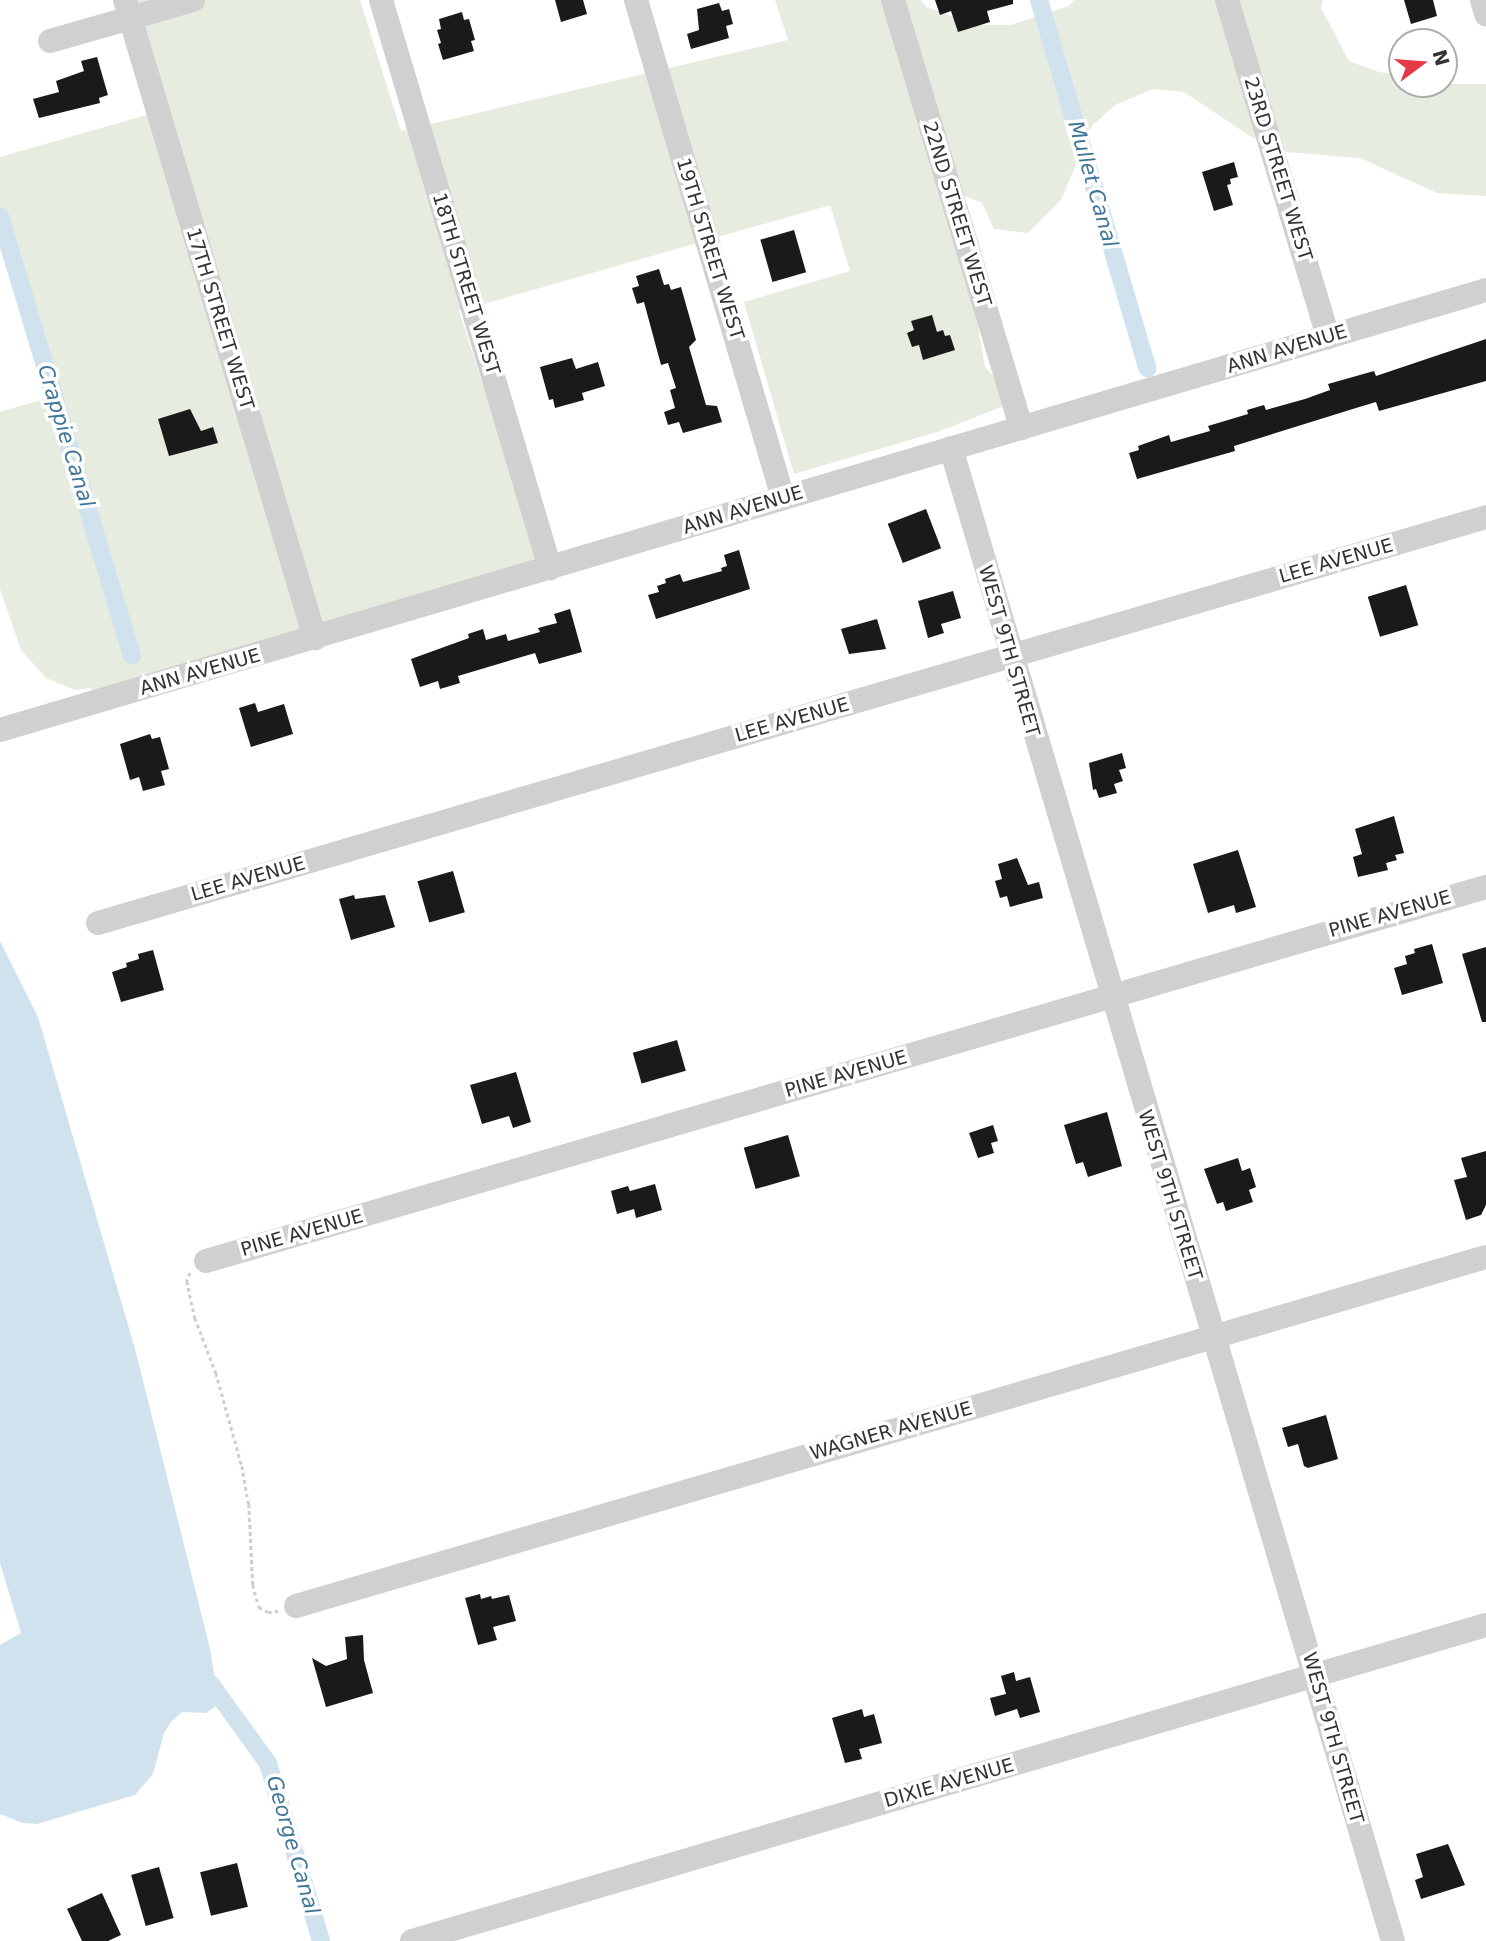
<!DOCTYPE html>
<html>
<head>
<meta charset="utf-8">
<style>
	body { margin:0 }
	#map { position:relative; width:1486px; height:1941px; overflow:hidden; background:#fff; font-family:"DejaVu Sans",sans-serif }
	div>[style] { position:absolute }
	.green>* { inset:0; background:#e6ecdf }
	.water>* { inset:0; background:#cfe2ee }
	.canal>* { height:18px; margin:-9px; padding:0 9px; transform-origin:9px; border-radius:9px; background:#cfe2ee }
	.building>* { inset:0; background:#1a1a1a; transform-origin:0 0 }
	.path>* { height:2.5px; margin-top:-1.25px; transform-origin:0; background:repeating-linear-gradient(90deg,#cdcdcd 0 3.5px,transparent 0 7px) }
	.minor>* { height:24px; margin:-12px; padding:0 12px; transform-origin:12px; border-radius:12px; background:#d0d0d0 }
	span { translate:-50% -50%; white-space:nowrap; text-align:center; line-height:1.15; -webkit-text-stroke:7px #fff; paint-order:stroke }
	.street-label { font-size:19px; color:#333 }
	.water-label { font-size:21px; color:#3f7597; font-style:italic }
	.north { position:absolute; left:1388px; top:28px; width:70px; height:70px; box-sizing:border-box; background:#fff; border:2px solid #adadad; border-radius:50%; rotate:74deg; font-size:19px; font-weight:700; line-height:28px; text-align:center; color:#333 }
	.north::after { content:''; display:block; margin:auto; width:24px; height:32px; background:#e63946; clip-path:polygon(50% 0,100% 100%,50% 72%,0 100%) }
</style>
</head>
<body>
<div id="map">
	<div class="green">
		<div style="clip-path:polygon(131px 0,360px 0,401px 131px,788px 40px,775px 0,921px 0,926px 7px,977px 25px,1011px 25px,1069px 6px,1074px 0,1323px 0,1321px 8px,1349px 61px,1379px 72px,1402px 75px,1402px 84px,1486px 84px,1486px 196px,1437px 193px,1360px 158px,1287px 152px,1250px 136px,1184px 92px,1153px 89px,1115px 105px,1092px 126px,1061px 200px,1028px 233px,994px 229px,982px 203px,955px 192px,985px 367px,1017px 401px,937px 432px,794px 474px,744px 302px,850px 271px,830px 205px,459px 311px,542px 570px,93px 691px,90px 688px,75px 690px,46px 678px,21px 650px,0 589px,0 412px,44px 399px,47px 390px,0 206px,0 157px,164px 110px)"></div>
	</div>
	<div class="water">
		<div style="clip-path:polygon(0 941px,38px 1017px,135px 1349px,210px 1649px,219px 1704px,206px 1713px,182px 1712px,171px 1722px,164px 1733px,153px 1774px,135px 1795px,37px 1824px,23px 1823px,0 1814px,0 1645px,21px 1633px,0 1563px)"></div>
	</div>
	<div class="canal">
		<div style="left:1039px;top:0;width:384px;rotate:73.6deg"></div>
		<div style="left:0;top:216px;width:459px;rotate:73.3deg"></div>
		<div style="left:210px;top:1683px;width:99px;rotate:54.1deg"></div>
		<div style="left:268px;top:1763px;width:186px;rotate:73.4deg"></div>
	</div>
	<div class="building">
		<div style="clip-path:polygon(555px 0,583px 0,587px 14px,561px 22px)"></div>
		<div style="clip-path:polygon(935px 0,1013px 0,1013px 4px,987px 11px,990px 22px,958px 32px,951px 11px,940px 15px)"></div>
		<div style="clip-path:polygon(1404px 0,1433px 0,1437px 16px,1411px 24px)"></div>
		<div style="clip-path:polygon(719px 3px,722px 11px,729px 9px,733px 24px,726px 26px,729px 38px,691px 49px,687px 34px,699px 30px,697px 9px)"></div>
		<div style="clip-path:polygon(462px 12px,464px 20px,469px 19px,475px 40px,471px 41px,474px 51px,443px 60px,438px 44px,441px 43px,437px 30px,441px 29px,439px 19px)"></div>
		<div style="clip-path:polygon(97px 57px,108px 95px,99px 98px,100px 103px,39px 118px,33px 99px,59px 92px,56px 81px,84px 71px,81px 61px)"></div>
		<div style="clip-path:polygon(1234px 162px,1238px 177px,1230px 179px,1231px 184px,1227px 185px,1233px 205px,1214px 211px,1202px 172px)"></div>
		<div style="left:794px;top:230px;width:44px;height:35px;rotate:74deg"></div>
		<div style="clip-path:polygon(659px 269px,664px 285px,669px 284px,671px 290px,681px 287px,696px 340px,689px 347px,706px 405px,717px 406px,722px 422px,683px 433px,679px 422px,668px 425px,664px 412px,675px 408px,670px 390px,676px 388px,668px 363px,661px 365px,644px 302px,637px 304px,632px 288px,639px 286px,636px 276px)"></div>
		<div style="clip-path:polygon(932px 315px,937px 332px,943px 330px,945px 336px,950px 335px,955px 350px,923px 360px,919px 345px,912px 347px,907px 333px,914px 330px,911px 321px)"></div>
		<div style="clip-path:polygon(1486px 339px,1486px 381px,1379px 411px,1376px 402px,1356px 408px,1234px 446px,1235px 451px,1137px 479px,1129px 453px,1139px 450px,1138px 446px,1169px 435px,1171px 442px,1210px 431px,1208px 426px,1248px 414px,1247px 410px,1264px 405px,1266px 410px,1305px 399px,1330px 390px,1328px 384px,1374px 371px,1376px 376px)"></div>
		<div style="clip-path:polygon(572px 358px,576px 369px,598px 362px,605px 386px,582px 393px,584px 400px,555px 408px,553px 399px,549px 400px,540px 367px)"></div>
		<div style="clip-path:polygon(190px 409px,201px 431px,213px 427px,218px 443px,169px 456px,158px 419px)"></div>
		<div style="left:926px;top:509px;width:42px;height:41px;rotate:69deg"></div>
		<div style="clip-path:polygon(739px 550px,750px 589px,656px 619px,648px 595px,659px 592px,657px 586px,666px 583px,665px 579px,680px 574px,683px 582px,722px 571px,721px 568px,727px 566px,724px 555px)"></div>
		<div style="left:1406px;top:585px;width:42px;height:40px;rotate:73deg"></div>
		<div style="clip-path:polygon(953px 591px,961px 618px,941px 624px,944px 633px,928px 638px,918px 601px)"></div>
		<div style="clip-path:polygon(570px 609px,582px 652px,539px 664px,535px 653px,458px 676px,460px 683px,440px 689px,438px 681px,420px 687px,411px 659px,469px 638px,468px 634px,483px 629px,486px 640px,506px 634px,508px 641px,540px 632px,538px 628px,557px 623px,554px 614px)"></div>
		<div style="clip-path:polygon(877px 619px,886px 649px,849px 654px,841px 629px)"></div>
		<div style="clip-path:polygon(255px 703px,258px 712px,284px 704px,293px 734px,251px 747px,239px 708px)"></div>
		<div style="clip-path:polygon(150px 734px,152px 739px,160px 737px,169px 769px,161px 771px,165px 785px,143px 791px,139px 777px,130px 780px,120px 744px)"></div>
		<div style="clip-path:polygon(1122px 753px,1126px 768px,1119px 770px,1123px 781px,1114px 784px,1117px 793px,1099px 798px,1096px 789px,1093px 790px,1089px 763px)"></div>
		<div style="clip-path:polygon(1394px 816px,1404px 853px,1395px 855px,1397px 860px,1386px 863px,1388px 870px,1358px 877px,1353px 857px,1362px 854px,1355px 829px)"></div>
		<div style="clip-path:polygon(1238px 850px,1256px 907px,1236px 913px,1234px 905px,1208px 913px,1193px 864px)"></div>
		<div style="clip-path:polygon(1017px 858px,1028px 885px,1039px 882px,1043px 898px,1010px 907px,1007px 896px,1000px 898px,995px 881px,1002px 879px,998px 864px)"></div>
		<div style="left:453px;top:871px;width:43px;height:37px;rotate:74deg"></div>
		<div style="clip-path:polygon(354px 895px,355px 899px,385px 895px,395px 927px,351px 940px,339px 899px)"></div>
		<div style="clip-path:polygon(1432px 944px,1443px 983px,1402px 995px,1394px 968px,1407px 964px,1405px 956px,1415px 953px,1414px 949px)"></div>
		<div style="clip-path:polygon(1486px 947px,1486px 1022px,1482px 1022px,1462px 954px)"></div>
		<div style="clip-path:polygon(153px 950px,164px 990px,121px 1002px,112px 972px,127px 967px,126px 963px,139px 959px,138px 954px)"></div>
		<div style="left:677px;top:1040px;width:32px;height:46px;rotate:74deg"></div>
		<div style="clip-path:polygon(516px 1072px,531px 1122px,513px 1128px,509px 1116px,482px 1124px,470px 1085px)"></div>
		<div style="clip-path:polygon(1107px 1112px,1122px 1166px,1088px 1177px,1083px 1162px,1076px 1164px,1064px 1125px)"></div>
		<div style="clip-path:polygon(993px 1125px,998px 1141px,991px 1143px,994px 1153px,978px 1158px,969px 1133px)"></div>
		<div style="left:788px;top:1135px;width:43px;height:46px;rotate:74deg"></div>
		<div style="clip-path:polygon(1486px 1151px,1486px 1205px,1481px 1215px,1466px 1220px,1454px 1180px,1467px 1177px,1461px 1158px)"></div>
		<div style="clip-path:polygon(1238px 1158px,1242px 1171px,1250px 1168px,1256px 1187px,1249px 1190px,1253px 1202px,1226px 1211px,1223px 1202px,1217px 1204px,1204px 1169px)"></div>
		<div style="clip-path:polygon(655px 1184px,662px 1210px,636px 1218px,634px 1209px,617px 1214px,611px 1191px,628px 1186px,630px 1191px)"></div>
		<div style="clip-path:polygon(1326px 1415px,1338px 1459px,1308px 1468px,1304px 1466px,1298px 1444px,1288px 1447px,1282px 1428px)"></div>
		<div style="clip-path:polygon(480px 1594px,481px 1599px,491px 1596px,492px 1599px,509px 1595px,516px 1621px,493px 1627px,497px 1640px,478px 1645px,465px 1598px)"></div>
		<div style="clip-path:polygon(363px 1635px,364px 1660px,373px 1693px,326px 1707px,312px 1658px,326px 1666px,347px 1659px,345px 1637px)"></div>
		<div style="clip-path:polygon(1014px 1672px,1016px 1681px,1030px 1677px,1040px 1712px,1020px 1718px,1017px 1709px,995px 1716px,990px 1698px,1006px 1694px,1001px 1676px)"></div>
		<div style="clip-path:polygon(862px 1709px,864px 1717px,874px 1714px,882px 1743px,859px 1749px,862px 1759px,845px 1763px,832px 1718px)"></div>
		<div style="clip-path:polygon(1448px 1844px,1465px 1885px,1421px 1899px,1415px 1880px,1423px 1877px,1416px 1854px)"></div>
		<div style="left:237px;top:1863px;width:45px;height:38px;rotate:76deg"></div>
		<div style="left:159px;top:1867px;width:53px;height:29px;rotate:74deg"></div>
		<div style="clip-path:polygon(102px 1893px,121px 1935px,108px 1941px,82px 1941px,67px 1909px)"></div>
	</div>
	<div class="path">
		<div style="left:190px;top:1273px;width:9px;rotate:111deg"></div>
		<div style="left:187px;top:1281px;width:38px;rotate:78deg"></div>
		<div style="left:195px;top:1318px;width:59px;rotate:69.1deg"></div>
		<div style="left:216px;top:1373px;width:97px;rotate:74.4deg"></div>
		<div style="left:242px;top:1466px;width:39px;rotate:80deg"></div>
		<div style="left:249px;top:1504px;width:81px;rotate:87.2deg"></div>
		<div style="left:253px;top:1585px;width:23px;rotate:75deg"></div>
		<div style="left:259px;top:1607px;width:10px;rotate:29deg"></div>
		<div style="left:268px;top:1612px;width:10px;rotate:-6deg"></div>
	</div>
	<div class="minor">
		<div style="left:125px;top:0;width:666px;rotate:73.42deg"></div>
		<div style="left:381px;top:0;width:593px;rotate:73.43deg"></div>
		<div style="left:636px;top:0;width:519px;rotate:73.55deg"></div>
		<div style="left:893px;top:0;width:447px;rotate:73.3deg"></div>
		<div style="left:1227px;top:0;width:352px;rotate:73.3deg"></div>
		<div style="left:1482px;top:0;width:15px;rotate:74deg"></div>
		<div style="left:50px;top:41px;width:149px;rotate:-16deg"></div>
		<div style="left:951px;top:448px;width:1557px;rotate:73.51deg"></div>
		<div style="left:0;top:730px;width:1550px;rotate:-16.49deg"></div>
		<div style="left:98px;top:923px;width:1446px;rotate:-16.3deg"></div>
		<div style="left:206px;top:1261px;width:1334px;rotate:-16.29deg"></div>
		<div style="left:296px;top:1606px;width:1240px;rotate:-16.35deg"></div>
		<div style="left:412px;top:1941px;width:1120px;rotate:-16.4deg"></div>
	</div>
	<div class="street-label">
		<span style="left:1278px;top:169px;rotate:73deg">23RD STREET WEST</span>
		<span style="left:957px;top:214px;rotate:73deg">22ND STREET WEST</span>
		<span style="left:710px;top:249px;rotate:73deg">19TH STREET WEST</span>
		<span style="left:466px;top:284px;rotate:73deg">18TH STREET WEST</span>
		<span style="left:220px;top:319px;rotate:73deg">17TH STREET WEST</span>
		<span style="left:1287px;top:349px;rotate:-17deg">ANN AVENUE</span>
		<span style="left:743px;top:510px;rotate:-17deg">ANN AVENUE</span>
		<span style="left:1336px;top:561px;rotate:-16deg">LEE AVENUE</span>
		<span style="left:1009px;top:651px;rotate:74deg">WEST 9TH STREET</span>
		<span style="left:200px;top:672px;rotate:-16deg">ANN AVENUE</span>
		<span style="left:792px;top:720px;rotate:-16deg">LEE AVENUE</span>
		<span style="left:248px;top:879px;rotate:-16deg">LEE AVENUE</span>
		<span style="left:1390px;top:914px;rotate:-16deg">PINE AVENUE</span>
		<span style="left:846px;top:1074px;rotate:-16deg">PINE AVENUE</span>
		<span style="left:1170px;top:1195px;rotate:73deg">WEST 9TH STREET</span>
		<span style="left:302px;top:1233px;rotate:-16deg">PINE AVENUE</span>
		<span style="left:891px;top:1431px;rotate:-16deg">WAGNER AVENUE</span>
		<span style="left:1333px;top:1738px;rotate:74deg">WEST 9TH STREET</span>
		<span style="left:949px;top:1783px;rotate:-16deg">DIXIE AVENUE</span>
	</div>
	<div class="water-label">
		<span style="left:1093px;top:184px;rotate:74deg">Mullet Canal</span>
		<span style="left:66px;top:436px;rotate:73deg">Crappie Canal</span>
		<span style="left:293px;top:1845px;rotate:74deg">George Canal</span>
	</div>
	<div class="north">N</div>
</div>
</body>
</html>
